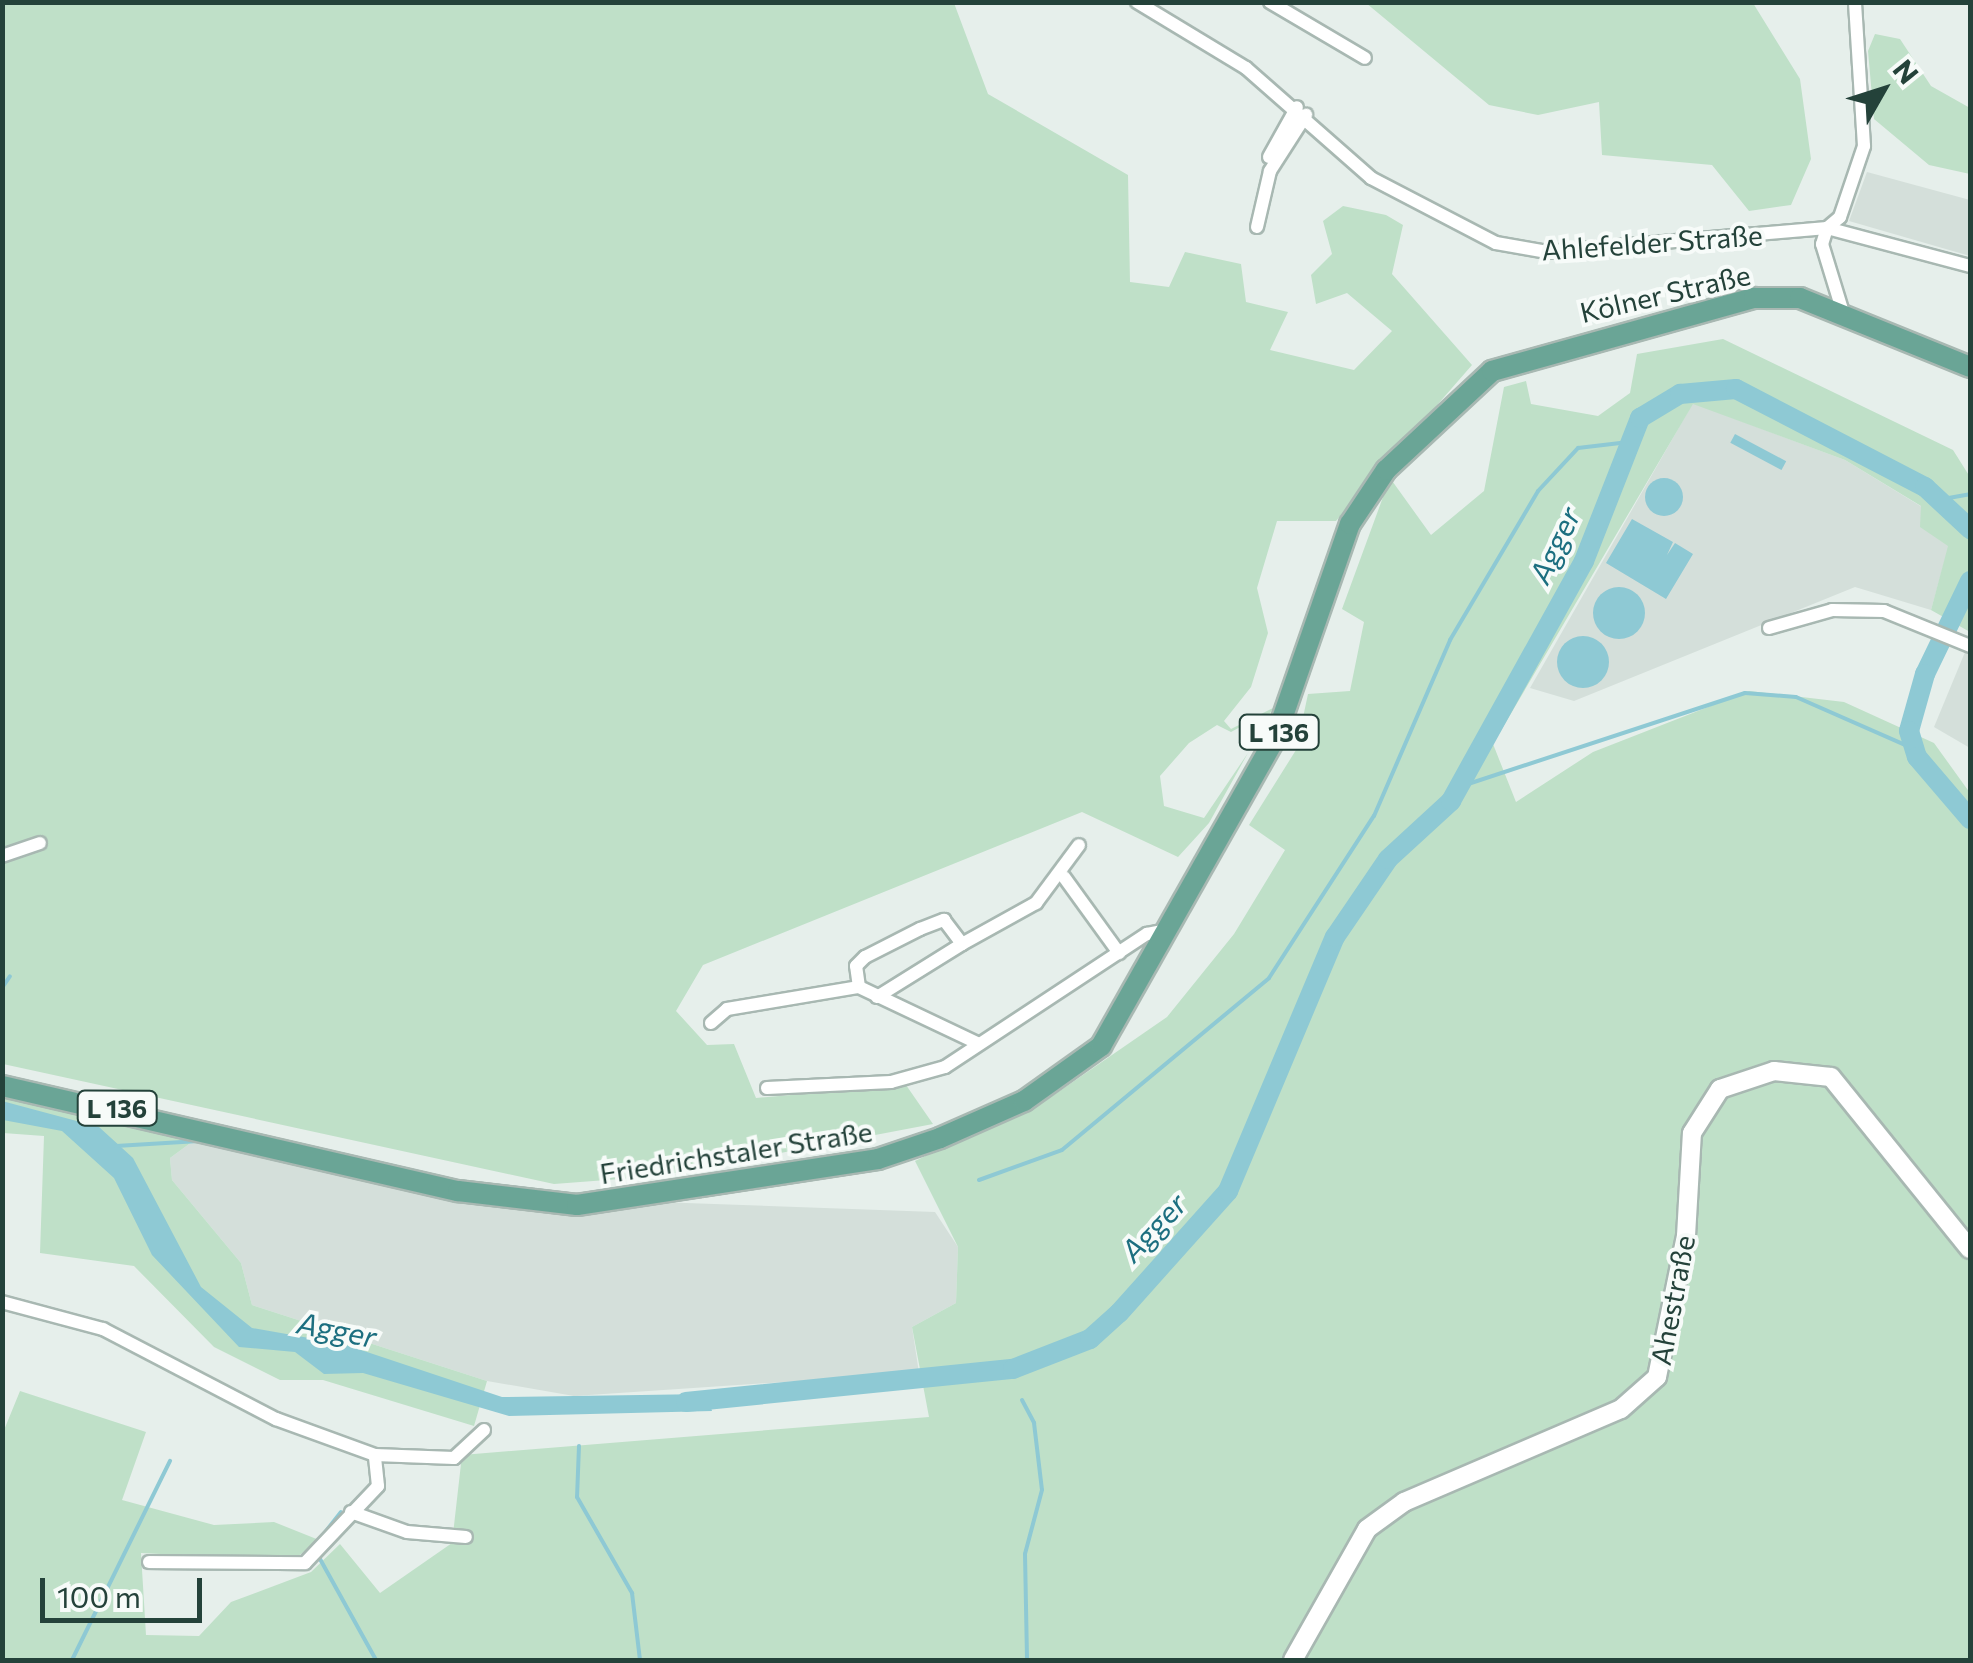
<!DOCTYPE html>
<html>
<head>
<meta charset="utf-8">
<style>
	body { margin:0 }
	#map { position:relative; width:1973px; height:1663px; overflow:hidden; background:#e6efeb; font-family:Commissioner,sans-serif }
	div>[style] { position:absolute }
	.built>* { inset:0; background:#d4dfda }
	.green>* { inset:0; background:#bfe0c8 }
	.water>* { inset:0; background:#8ec9d4; transform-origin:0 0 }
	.round { border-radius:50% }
	.stream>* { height:4px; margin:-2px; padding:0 2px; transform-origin:2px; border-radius:2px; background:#8ec9d4 }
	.river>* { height:20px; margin:-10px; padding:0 10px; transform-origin:10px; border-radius:10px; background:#8ec9d4 }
	.roads { filter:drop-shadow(2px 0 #a8b8b2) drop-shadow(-2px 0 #a8b8b2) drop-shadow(0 2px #a8b8b2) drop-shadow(0 -2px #a8b8b2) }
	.street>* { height:12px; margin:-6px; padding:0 6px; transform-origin:6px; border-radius:6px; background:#fff }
	.secondary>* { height:18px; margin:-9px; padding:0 9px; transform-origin:9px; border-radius:9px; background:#fff }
	.primary>* { height:20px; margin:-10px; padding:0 10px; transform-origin:10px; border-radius:10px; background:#6aa596 }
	span { translate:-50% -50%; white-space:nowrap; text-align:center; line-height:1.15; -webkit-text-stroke:8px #f7fbf9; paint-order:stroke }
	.shield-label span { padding:2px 8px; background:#f7fbf9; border:2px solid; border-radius:8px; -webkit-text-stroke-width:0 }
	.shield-label { font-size:25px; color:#24423a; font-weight:700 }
	.street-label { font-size:28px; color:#24423a }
	.water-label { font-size:30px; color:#1c6f80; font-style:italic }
	.frame { position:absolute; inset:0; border:5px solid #24423a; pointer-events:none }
	.north { position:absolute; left:1833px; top:40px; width:100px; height:100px; -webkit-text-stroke:8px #f7fbf9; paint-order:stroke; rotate:51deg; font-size:28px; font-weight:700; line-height:40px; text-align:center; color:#24423a }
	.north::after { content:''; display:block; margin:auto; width:35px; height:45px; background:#24423a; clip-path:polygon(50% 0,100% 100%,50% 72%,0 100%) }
	.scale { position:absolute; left:40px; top:1578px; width:162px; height:45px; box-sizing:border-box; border:5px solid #24423a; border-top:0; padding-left:12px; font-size:30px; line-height:35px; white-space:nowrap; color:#24423a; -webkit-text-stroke:8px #f7fbf9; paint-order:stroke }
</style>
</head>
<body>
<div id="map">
	<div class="built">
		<div style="clip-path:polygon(1867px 172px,1970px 200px,1970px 256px,1849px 221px)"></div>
		<div style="clip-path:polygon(1693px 403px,1845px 460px,1922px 507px,1949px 545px,1931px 610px,1855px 587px,1574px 701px,1530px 688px)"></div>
		<div style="clip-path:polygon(1970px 640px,1970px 748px,1934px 727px)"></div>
		<div style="clip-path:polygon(200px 1136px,433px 1194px,935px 1212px,958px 1247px,956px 1303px,912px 1327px,919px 1373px,574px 1396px,487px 1381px,252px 1305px,241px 1263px,172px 1180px,170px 1158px)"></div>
	</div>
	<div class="green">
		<div style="clip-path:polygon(evenodd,3px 3px,954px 3px,988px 94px,1128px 175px,1130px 282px,1169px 287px,1185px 252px,1241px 264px,1246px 302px,1288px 312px,1270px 350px,1354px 370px,1392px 331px,1347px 293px,1316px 304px,1311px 275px,1332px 254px,1323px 221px,1343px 206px,1386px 215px,1403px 225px,1392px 274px,1472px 365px,1336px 521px,1277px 521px,1257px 588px,1268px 633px,1251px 687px,1224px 721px,1231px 729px,1273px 708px,1209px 823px,1178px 857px,1082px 812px,703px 965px,676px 1011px,707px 1045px,734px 1044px,756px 1098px,906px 1085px,933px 1124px,659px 1176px,554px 1184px,3px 1064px,3px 3px,1253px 720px,1260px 731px,1252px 747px,1204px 818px,1164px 806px,1160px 776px,1189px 743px,1217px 725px,1231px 732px,1253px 720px)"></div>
		<div style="clip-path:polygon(1366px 3px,1753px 3px,1800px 79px,1811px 159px,1791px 205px,1749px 211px,1712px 165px,1602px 155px,1599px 102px,1538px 115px,1489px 105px)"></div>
		<div style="clip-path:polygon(1875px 34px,1900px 39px,1931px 86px,1970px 108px,1970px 174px,1929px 165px,1874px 119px,1868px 51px)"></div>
		<div style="clip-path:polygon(1723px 339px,1953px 450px,1970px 477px,1970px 632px,1931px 610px,1948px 546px,1920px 527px,1921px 506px,1845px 460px,1693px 404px,1493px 744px,1516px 802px,1593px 752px,1749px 691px,1844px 702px,1934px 743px,1970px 793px,1970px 1660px,3px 1660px,2px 1435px,20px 1391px,146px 1432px,122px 1500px,214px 1525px,274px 1522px,319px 1540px,292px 1561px,141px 1553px,146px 1635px,199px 1636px,231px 1602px,311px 1572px,340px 1544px,380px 1593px,452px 1543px,462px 1455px,929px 1417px,912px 1327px,956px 1303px,958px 1247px,915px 1161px,1054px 1095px,1167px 1017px,1234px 934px,1285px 850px,1249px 825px,1296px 750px,1308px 694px,1350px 691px,1364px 622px,1342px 609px,1390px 478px,1431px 535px,1484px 491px,1504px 387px,1526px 381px,1531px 404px,1598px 416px,1630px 393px,1637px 354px)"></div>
		<div style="clip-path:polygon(2px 1094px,200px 1136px,170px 1158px,172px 1180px,241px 1263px,252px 1305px,487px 1381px,474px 1426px,323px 1380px,280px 1380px,214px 1347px,134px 1266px,40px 1253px,44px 1136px,3px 1133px)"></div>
	</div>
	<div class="water">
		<div style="left:1735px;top:434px;width:58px;height:10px;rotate:28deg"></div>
		<div class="round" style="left:1645px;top:478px;width:38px;height:38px"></div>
		<div style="clip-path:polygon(1632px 519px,1673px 542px,1667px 555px,1675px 543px,1693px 554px,1666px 599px,1606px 563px)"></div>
		<div class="round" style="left:1593px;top:587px;width:52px;height:52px"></div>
		<div class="round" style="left:1557px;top:636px;width:52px;height:52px"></div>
		<div style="clip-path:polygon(2px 1101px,99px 1127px,133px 1158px,201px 1287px,252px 1328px,343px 1344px,502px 1397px,707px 1394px,712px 1411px,509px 1416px,363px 1373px,324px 1374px,295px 1352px,239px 1347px,152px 1255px,114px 1178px,62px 1131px,3px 1120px)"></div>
	</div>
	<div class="stream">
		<div style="left:1943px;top:499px;width:27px;rotate:-10deg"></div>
		<div style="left:1459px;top:787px;width:301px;rotate:-18.2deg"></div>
		<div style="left:1745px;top:693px;width:51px;rotate:4.5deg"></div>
		<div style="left:1796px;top:697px;width:124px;rotate:23.7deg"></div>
		<div style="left:2px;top:988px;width:14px;rotate:-56deg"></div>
		<div style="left:116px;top:1146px;width:83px;rotate:-3.4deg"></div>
		<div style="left:979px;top:1180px;width:88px;rotate:-19.9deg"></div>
		<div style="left:1062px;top:1150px;width:269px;rotate:-39.7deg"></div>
		<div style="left:1269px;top:978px;width:193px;rotate:-57.1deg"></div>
		<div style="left:1374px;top:816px;width:192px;rotate:-66.6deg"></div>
		<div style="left:1450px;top:640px;width:173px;rotate:-59.4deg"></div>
		<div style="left:1538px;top:491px;width:59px;rotate:-47.1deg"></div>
		<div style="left:1578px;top:448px;width:51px;rotate:-6.7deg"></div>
		<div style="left:1022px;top:1400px;width:26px;rotate:62deg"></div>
		<div style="left:1034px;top:1423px;width:67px;rotate:83.2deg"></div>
		<div style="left:1042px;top:1490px;width:66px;rotate:104.9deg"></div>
		<div style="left:1025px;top:1554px;width:106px;rotate:88.9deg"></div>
		<div style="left:579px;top:1446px;width:51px;rotate:92.2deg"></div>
		<div style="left:577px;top:1497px;width:111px;rotate:60.2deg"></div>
		<div style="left:632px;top:1593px;width:67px;rotate:83.2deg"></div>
		<div style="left:315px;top:1545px;width:42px;rotate:-51.8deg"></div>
		<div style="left:320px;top:1559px;width:115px;rotate:61deg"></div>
		<div style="left:72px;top:1660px;width:222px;rotate:-63.8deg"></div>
	</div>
	<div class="river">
		<div style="left:1970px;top:581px;width:103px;rotate:115.8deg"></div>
		<div style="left:1925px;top:674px;width:59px;rotate:105.7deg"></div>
		<div style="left:1909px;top:731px;width:27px;rotate:73deg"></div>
		<div style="left:1917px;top:757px;width:82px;rotate:49.5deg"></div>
		<div style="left:686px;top:1402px;width:329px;rotate:-5.8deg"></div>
		<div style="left:1013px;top:1369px;width:83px;rotate:-21.3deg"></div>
		<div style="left:1090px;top:1339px;width:39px;rotate:-42deg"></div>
		<div style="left:1119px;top:1313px;width:164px;rotate:-48.2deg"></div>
		<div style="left:1228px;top:1191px;width:276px;rotate:-67.2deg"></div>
		<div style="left:1335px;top:937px;width:94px;rotate:-55.8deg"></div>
		<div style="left:1388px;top:859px;width:86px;rotate:-42.6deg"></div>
		<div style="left:1451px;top:801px;width:274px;rotate:-61deg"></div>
		<div style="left:1584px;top:561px;width:154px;rotate:-68.6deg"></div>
		<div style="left:1640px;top:418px;width:47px;rotate:-31deg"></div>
		<div style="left:1680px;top:394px;width:56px;rotate:-5.1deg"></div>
		<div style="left:1736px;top:389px;width:213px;rotate:27.4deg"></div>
		<div style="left:1925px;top:487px;width:62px;rotate:43deg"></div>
	</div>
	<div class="roads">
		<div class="street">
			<div style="left:1137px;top:2px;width:127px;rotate:31.2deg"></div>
			<div style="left:1246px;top:68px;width:167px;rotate:41.3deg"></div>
			<div style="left:1371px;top:178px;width:141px;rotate:27.5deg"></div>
			<div style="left:1496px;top:243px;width:52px;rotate:10deg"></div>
			<div style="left:1547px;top:252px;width:281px;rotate:-4.9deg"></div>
			<div style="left:1827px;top:228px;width:148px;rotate:14.9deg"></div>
			<div style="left:1270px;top:2px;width:110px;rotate:30.5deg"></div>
			<div style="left:1269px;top:157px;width:57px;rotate:-60.8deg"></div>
			<div style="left:1257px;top:227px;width:57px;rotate:-76.9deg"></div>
			<div style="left:1270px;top:171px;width:67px;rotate:-57.3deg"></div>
			<div style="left:1827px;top:228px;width:17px;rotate:-40deg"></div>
			<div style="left:1840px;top:217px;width:75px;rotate:-71.3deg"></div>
			<div style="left:1864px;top:146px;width:144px;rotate:-93.6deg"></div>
			<div style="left:1827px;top:228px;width:17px;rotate:107deg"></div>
			<div style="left:1822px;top:244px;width:75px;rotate:73deg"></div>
			<div style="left:1769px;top:628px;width:66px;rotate:-15.9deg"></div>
			<div style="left:1832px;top:610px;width:52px;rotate:1.1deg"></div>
			<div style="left:1884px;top:611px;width:93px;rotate:22.1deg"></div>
			<div style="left:2px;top:856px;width:40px;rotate:-18.9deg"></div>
			<div style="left:1064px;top:877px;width:94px;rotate:54.1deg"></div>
			<div style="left:859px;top:987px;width:21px;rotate:-98deg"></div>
			<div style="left:856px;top:966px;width:13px;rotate:-45deg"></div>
			<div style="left:865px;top:957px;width:62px;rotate:-27deg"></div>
			<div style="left:920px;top:929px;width:26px;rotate:-21deg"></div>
			<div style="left:944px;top:920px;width:30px;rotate:53deg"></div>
			<div style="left:962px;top:944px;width:85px;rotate:-29deg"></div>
			<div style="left:1036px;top:903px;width:72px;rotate:-53.4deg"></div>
			<div style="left:877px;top:997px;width:100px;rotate:-31.9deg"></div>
			<div style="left:711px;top:1023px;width:21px;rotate:-41deg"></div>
			<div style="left:727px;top:1009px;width:134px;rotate:-9.5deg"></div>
			<div style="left:859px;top:987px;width:131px;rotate:25.4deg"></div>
			<div style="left:767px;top:1088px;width:124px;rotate:-2.8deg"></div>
			<div style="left:891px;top:1082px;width:56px;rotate:-15.5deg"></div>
			<div style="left:945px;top:1067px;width:242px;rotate:-33.4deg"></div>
			<div style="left:1147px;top:934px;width:20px;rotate:-11deg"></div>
			<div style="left:2px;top:1302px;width:105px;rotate:15deg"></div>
			<div style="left:103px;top:1329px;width:195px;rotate:27.5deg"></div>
			<div style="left:276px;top:1419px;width:105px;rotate:20deg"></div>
			<div style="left:375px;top:1455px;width:79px;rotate:2.2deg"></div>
			<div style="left:454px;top:1458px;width:41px;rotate:-43deg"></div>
			<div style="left:351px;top:1512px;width:59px;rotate:19.7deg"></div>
			<div style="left:407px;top:1532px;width:59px;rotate:4.8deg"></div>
			<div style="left:149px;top:1562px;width:156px;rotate:0.4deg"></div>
			<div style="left:305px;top:1563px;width:106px;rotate:-46.5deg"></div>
			<div style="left:378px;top:1486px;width:31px;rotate:-96deg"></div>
		</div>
		<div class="secondary">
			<div style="left:1293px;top:1660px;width:150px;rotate:-60.5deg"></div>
			<div style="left:1367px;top:1529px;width:46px;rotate:-36.1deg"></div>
			<div style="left:1404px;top:1502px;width:236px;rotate:-23.2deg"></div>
			<div style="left:1621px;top:1409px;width:48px;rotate:-41.6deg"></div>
			<div style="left:1657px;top:1377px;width:144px;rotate:-78.4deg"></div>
			<div style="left:1686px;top:1236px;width:103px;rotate:-86.7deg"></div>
			<div style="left:1692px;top:1133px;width:52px;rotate:-57.5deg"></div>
			<div style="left:1720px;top:1089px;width:57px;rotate:-18.4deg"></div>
			<div style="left:1774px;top:1071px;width:57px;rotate:6deg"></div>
			<div style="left:1831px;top:1077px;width:221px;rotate:51.1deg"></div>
		</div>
		<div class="primary">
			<div style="left:2px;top:1086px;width:468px;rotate:13deg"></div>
			<div style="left:458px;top:1191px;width:120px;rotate:6.7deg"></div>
			<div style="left:577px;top:1205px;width:304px;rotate:-8.7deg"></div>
			<div style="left:878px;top:1159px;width:65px;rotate:-18.7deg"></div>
			<div style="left:940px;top:1138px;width:92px;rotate:-23.8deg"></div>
			<div style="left:1024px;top:1101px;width:95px;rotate:-35.5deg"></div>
			<div style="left:1101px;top:1046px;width:353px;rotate:-60.5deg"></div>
			<div style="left:1275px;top:739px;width:228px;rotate:-70.8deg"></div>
			<div style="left:1350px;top:524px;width:65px;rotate:-56.3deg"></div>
			<div style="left:1386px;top:470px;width:145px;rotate:-43deg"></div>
			<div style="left:1492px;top:371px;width:272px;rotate:-15.6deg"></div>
			<div style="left:1754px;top:298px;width:46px"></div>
			<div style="left:1800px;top:298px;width:183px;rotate:22.1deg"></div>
		</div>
	</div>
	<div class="shield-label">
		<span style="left:1279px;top:732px">L 136</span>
		<span style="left:117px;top:1108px">L 136</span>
	</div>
	<div class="street-label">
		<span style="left:1652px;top:242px;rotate:-4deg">Ahlefelder Straße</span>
		<span style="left:1665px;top:293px;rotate:-13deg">Kölner Straße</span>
		<span style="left:736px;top:1152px;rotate:-9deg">Friedrichstaler Straße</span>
		<span style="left:1672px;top:1300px;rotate:-79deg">Ahestraße</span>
	</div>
	<div class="water-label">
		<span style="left:1554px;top:545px;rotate:-65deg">Agger</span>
		<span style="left:1153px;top:1227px;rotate:-47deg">Agger</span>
		<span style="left:337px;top:1329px;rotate:11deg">Agger</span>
	</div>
	<div class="frame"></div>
	<div class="north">N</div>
	<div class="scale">100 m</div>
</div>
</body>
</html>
